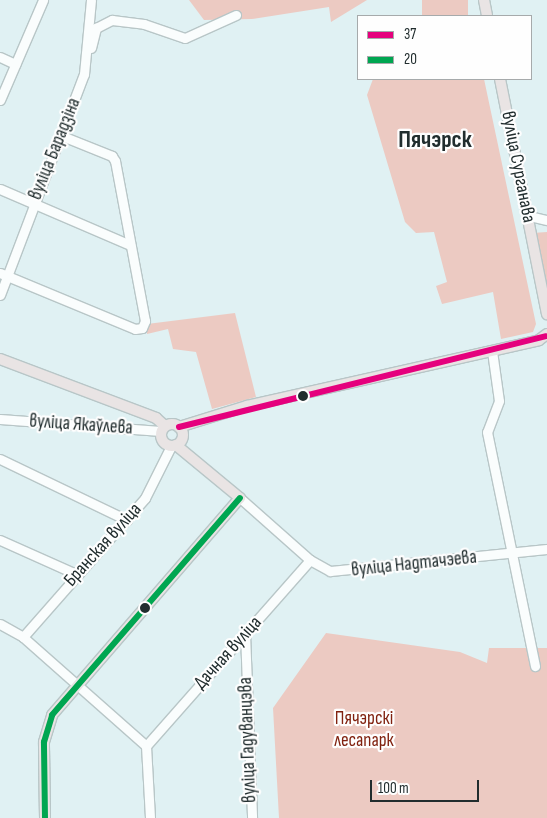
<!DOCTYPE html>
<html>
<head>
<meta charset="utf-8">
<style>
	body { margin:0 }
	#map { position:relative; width:547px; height:818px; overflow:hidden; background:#e0f1f3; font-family:"Sofia Sans Condensed",sans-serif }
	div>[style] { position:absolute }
	.green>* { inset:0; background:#eccac2; transform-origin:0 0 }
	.roads { filter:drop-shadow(1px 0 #b8c6c7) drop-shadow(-1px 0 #b8c6c7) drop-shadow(0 1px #b8c6c7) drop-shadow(0 -1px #b8c6c7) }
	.minor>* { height:9px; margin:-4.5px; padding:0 4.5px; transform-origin:4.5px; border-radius:4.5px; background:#fafdfd }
	.major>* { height:10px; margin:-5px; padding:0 5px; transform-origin:5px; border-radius:5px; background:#e9e4e4 }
	.major>.ring { margin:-5px; padding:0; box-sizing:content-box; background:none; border:10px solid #e9e4e4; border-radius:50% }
	.bus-1>* { height:6px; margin:-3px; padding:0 3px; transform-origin:3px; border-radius:3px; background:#e5007d }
	.bus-2>* { height:6px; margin:-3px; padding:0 3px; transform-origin:3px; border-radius:3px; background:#00a651 }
	.dots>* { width:14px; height:14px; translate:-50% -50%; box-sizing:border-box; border:2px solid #fefefe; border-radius:50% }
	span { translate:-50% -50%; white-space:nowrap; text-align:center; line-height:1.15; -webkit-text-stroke:4.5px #fefefe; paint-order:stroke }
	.street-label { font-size:19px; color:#212d2e }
	.park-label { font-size:19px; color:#812210 }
	.district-label { font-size:24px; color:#212d2e; font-weight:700 }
	.legend { position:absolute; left:357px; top:15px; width:175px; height:65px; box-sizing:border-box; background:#fefefe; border:1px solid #a6aaab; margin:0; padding:6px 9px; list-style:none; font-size:15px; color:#212d2e }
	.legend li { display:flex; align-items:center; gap:10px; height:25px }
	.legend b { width:25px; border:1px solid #a6aaab }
	.scale { position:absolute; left:370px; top:780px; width:109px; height:22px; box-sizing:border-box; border:2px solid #212d2e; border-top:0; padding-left:6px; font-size:15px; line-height:18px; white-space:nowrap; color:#212d2e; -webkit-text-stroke:4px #fefefe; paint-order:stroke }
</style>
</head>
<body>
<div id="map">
	<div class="green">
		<div style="clip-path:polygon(189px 0,367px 0,331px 22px,329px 7px,252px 19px,204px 20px)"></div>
		<div style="left:422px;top:0;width:46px;height:16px"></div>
		<div style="clip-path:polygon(373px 79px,484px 79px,536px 324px,533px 332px,501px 339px,493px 292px,442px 304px,436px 286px,447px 282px,434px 232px,416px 233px,405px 222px,367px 95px)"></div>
		<div style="clip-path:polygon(547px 232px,547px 298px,532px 233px)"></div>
		<div style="clip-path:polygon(235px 313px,256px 397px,212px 409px,196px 352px,173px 349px,168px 329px,147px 334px,147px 324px)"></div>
		<div style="clip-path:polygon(326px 633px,460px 652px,487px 663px,489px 648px,547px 648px,547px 818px,279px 818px,273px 708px)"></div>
	</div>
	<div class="roads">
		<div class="minor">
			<div style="left:91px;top:48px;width:21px;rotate:-76deg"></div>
			<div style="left:96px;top:28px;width:18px;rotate:-27deg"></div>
			<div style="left:112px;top:20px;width:32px;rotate:7deg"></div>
			<div style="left:144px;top:24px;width:43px;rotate:18.9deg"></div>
			<div style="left:185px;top:38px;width:56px;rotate:-24.3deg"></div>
			<div style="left:0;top:57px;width:17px;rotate:25deg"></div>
			<div style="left:0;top:100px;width:109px;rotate:-66.7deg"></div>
			<div style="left:0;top:189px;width:142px;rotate:23.3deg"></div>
			<div style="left:529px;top:216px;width:18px;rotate:13deg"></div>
			<div style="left:0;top:273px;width:146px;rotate:22.5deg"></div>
			<div style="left:135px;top:329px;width:7px;rotate:-8deg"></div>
			<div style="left:142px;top:328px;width:8px;rotate:-67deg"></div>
			<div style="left:145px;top:321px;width:163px;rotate:-100.6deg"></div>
			<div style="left:115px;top:161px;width:6px;rotate:-121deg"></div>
			<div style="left:112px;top:156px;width:54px;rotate:-158.2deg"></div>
			<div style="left:0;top:295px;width:236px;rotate:-69.2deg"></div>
			<div style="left:84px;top:74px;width:74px;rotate:-84.6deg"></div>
			<div style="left:492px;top:351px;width:50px;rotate:82deg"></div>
			<div style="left:499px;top:401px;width:33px;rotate:111deg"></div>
			<div style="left:487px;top:432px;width:239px;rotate:78.4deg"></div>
			<div style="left:0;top:419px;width:161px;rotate:4.3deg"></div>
			<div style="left:0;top:459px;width:141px;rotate:25.7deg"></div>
			<div style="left:240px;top:498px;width:94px;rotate:41.5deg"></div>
			<div style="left:310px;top:560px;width:23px;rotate:29deg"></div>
			<div style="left:330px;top:571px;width:218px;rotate:-5.8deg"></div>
			<div style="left:0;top:540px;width:83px;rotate:24.1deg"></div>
			<div style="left:0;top:624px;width:26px;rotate:29deg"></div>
			<div style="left:23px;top:637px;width:164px;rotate:41.5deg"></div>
			<div style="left:245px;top:633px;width:185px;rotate:87.8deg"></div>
			<div style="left:23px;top:637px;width:185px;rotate:-48.7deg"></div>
			<div style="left:145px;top:498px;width:58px;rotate:-63.4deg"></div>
			<div style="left:146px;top:746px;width:248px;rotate:-48.6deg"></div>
			<div style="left:146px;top:746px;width:72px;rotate:86.8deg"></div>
		</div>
		<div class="major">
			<div style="left:484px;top:0;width:16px;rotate:79deg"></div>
			<div style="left:500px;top:79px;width:240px;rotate:78.7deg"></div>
			<div style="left:0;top:359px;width:167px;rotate:20.7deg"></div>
			<div style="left:156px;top:418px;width:12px;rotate:42deg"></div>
			<div class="ring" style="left:161px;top:424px;width:12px;height:12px"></div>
			<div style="left:179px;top:427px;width:71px;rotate:-17.2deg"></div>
			<div style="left:247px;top:406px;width:299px;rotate:-12.7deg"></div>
			<div style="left:539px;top:340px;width:10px;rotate:-37deg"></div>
			<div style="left:45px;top:818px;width:76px;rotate:-90.8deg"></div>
			<div style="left:44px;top:742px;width:28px;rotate:-73deg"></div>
			<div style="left:52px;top:715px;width:287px;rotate:-49.1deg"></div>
			<div style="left:240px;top:498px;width:83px;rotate:-140.4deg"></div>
		</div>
	</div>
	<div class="bus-1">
		<div style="left:179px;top:427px;width:378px;rotate:-13.9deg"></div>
	</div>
	<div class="bus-2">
		<div style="left:45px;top:818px;width:76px;rotate:-90.8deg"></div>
		<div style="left:44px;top:742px;width:28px;rotate:-73deg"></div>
		<div style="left:52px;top:715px;width:287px;rotate:-49.1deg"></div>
	</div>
	<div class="dots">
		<div style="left:303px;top:396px;background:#212d2e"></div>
		<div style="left:145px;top:608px;background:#212d2e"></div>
	</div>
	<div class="street-label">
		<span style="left:55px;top:149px;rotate:-68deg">вуліца Барадзіна</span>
		<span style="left:518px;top:167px;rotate:79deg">вуліца Сурганава</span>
		<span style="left:81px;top:425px;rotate:4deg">вуліца Якаўлева</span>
		<span style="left:103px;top:545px;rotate:-48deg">Бранская вуліца</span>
		<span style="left:414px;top:564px;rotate:-6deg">вуліца Надтачэева</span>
		<span style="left:228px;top:653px;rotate:-48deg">Дачная вуліца</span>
		<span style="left:248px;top:740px;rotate:-92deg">вуліца Гадуванцэва</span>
	</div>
	<div class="park-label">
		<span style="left:364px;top:730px">Пячэрскі<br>лесапарк</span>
	</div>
	<div class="district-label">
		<span style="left:435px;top:140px">Пячэрск</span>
	</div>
	<ul class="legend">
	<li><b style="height:6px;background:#e5007d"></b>37</li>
	<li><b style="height:6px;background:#00a651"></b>20</li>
	</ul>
	<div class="scale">100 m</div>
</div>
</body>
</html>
